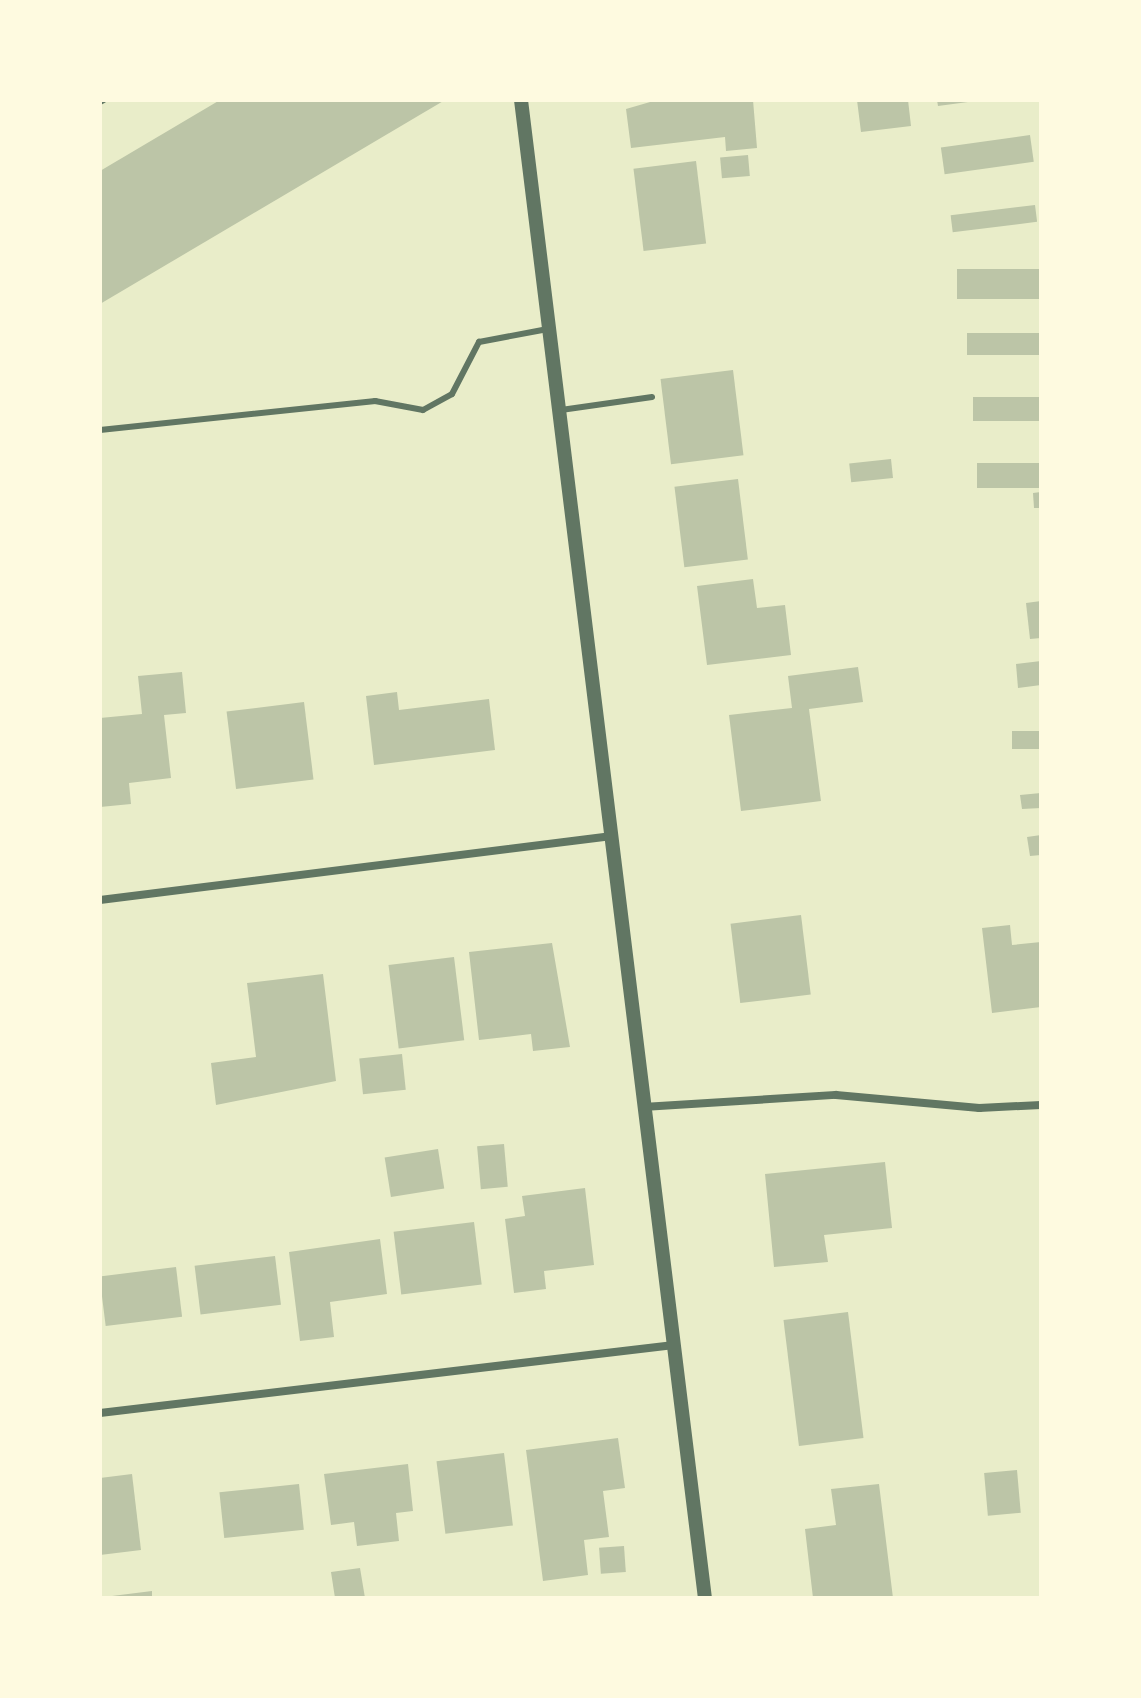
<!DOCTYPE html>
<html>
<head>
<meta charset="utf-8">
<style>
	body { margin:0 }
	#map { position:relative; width:1141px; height:1698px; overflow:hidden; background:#e9edc9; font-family:Helvetica,sans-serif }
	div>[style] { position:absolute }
	.building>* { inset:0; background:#bcc5a7; transform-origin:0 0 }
	.service>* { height:6px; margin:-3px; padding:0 3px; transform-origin:3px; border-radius:3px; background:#617663 }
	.minor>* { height:8px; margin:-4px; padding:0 4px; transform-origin:4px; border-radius:4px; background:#617663 }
	.tertiary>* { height:14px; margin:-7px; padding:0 7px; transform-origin:7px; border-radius:7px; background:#617663 }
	span { translate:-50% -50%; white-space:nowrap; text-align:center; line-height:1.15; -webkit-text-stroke:8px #fefae0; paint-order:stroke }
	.frame { position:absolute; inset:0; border:102px solid #fefae0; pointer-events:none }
</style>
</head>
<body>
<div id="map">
	<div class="building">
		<div style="clip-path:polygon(220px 100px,445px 100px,100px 304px,100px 171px)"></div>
		<div style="clip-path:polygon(657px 100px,753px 100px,757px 148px,726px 151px,725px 137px,631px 148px,626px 109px)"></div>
		<div style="clip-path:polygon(857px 100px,908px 100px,911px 126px,861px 132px)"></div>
		<div style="clip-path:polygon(937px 100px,967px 100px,968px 102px,938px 106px)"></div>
		<div style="left:1030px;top:135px;width:27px;height:90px;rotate:82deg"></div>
		<div style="left:748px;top:155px;width:21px;height:28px;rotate:85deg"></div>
		<div style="left:696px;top:161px;width:83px;height:63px;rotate:83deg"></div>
		<div style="left:1035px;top:205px;width:17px;height:85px;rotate:83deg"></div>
		<div style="left:1041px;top:269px;width:30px;height:84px;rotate:90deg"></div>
		<div style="left:1041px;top:333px;width:22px;height:74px;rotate:90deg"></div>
		<div style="left:733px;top:370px;width:86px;height:73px;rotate:83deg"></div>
		<div style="left:1041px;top:397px;width:24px;height:68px;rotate:90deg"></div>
		<div style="left:891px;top:459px;width:19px;height:42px;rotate:84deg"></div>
		<div style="left:1041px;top:463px;width:25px;height:64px;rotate:90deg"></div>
		<div style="left:738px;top:479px;width:81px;height:64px;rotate:83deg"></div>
		<div style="clip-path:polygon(1041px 492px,1041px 508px,1034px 508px,1033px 493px)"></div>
		<div style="clip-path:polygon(753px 579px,757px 608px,785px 605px,791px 655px,707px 665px,697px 586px)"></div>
		<div style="clip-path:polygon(1041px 601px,1041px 638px,1030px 639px,1026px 603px)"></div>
		<div style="clip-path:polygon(1041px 661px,1041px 685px,1018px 688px,1016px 664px)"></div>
		<div style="clip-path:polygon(858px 667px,863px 702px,809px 709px,821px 801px,741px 811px,729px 715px,792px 708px,788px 676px)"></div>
		<div style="clip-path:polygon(182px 672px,186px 713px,164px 715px,171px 778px,129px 783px,131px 804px,100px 807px,100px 718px,142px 714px,138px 676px)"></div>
		<div style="clip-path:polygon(397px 692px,399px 710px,489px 699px,495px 750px,374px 765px,366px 696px)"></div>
		<div style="left:304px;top:702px;width:78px;height:78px;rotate:83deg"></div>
		<div style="left:1041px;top:731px;width:18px;height:29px;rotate:90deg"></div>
		<div style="clip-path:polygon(1041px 793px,1041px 808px,1022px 809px,1020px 795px)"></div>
		<div style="clip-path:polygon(1041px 835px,1041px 855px,1030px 856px,1027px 837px)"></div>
		<div style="left:801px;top:915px;width:80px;height:71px;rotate:83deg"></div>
		<div style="clip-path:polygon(1010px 925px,1012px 945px,1041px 942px,1041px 1007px,992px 1013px,982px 928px)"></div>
		<div style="clip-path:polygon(552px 943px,570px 1047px,533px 1051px,531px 1034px,479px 1040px,469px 952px)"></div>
		<div style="left:454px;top:957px;width:84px;height:66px;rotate:83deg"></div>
		<div style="clip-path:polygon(323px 974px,336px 1081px,216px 1105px,211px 1063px,256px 1057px,247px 983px)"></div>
		<div style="left:402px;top:1054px;width:36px;height:43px;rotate:84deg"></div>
		<div style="left:504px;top:1144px;width:43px;height:27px;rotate:85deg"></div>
		<div style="left:438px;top:1149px;width:40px;height:54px;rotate:81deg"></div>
		<div style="clip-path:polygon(885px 1162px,892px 1228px,824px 1235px,828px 1262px,774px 1267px,765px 1174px)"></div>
		<div style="clip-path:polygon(585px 1188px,594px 1265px,544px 1271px,546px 1289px,514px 1293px,505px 1219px,525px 1216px,522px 1196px)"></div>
		<div style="left:474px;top:1222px;width:63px;height:81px;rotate:83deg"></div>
		<div style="clip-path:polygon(380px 1239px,387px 1294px,330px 1302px,334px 1337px,300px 1341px,289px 1252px)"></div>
		<div style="left:275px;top:1256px;width:49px;height:81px;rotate:83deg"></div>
		<div style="left:176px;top:1267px;width:50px;height:77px;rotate:83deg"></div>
		<div style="left:848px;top:1312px;width:127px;height:65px;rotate:83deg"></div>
		<div style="clip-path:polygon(618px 1438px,625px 1488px,603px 1491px,609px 1537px,584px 1540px,588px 1575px,543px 1581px,526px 1450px)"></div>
		<div style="left:504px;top:1453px;width:73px;height:68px;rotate:83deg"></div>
		<div style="clip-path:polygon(408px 1464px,413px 1511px,396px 1513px,399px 1541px,357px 1546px,354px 1522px,331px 1525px,324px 1474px)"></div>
		<div style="left:1017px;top:1470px;width:43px;height:33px;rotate:85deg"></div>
		<div style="clip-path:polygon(132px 1474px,141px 1550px,100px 1555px,100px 1478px)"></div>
		<div style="left:299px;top:1484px;width:46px;height:80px;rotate:84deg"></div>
		<div style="clip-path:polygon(879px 1484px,893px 1598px,813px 1598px,805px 1529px,836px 1525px,831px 1489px)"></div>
		<div style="left:624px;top:1546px;width:26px;height:25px;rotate:86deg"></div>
		<div style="clip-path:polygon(360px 1568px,365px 1598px,335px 1598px,331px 1572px)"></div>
		<div style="clip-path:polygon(152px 1591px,152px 1598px,112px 1598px,112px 1596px)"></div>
	</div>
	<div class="service">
		<div style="left:100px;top:102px;width:4px;rotate:-27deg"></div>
		<div style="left:561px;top:410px;width:92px;rotate:-8.1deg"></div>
		<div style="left:100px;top:430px;width:277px;rotate:-6deg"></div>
		<div style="left:375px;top:401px;width:49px;rotate:10.6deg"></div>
		<div style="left:423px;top:410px;width:33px;rotate:-29deg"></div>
		<div style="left:452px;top:394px;width:59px;rotate:-62.6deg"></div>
		<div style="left:479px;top:342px;width:70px;rotate:-10.7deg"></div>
	</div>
	<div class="minor">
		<div style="left:100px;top:900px;width:516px;rotate:-7.13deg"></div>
		<div style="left:643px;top:1107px;width:193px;rotate:-3.6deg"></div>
		<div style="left:836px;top:1095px;width:144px;rotate:5.2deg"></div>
		<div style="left:979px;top:1108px;width:62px;rotate:-2.8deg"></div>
		<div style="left:100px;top:1413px;width:578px;rotate:-6.76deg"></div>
	</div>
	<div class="tertiary">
		<div style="left:521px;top:100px;width:1509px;rotate:83deg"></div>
	</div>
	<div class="frame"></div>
</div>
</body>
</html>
